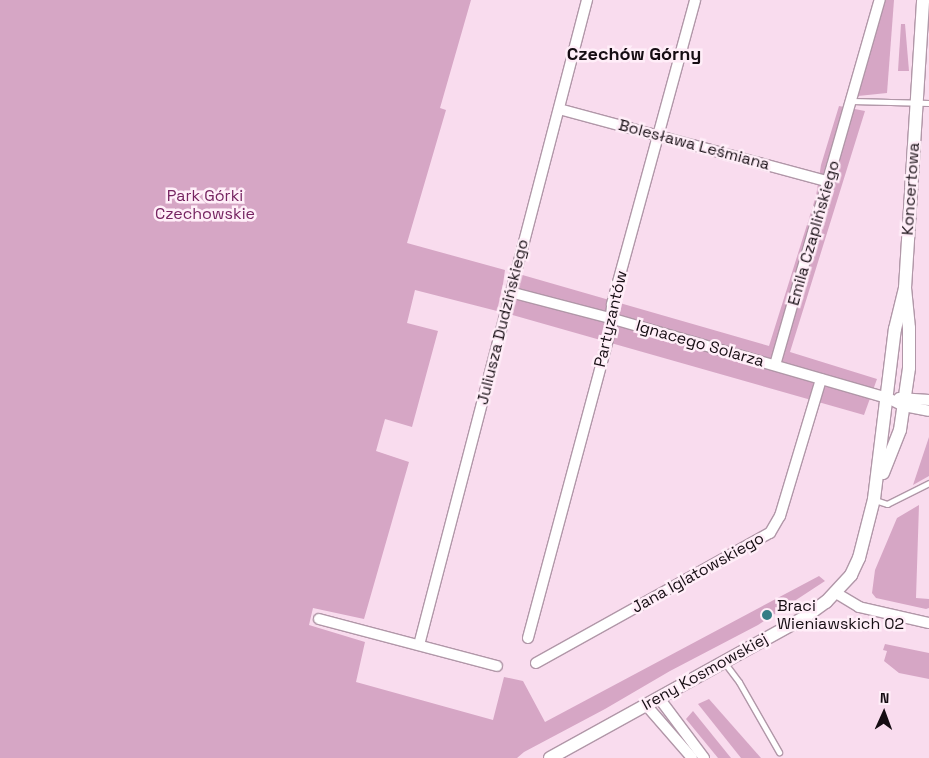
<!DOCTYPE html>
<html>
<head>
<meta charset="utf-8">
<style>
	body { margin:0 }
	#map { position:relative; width:929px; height:758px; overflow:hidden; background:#f9dcee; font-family:"Space Grotesk",sans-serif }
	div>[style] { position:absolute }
	.green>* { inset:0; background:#d6a6c5 }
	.roads { filter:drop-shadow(1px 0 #b197a8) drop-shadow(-1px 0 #b197a8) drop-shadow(0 1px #b197a8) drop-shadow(0 -1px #b197a8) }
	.service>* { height:5px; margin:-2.5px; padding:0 2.5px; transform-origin:2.5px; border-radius:2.5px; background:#fff }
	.minor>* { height:10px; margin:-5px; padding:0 5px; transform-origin:5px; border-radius:5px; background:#fff }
	.tertiary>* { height:12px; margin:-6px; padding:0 6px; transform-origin:6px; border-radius:6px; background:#fff }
	.dots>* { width:14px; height:14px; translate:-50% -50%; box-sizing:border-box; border:2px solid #ffeef8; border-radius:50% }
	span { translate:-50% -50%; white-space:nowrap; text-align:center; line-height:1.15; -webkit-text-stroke:5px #ffeef8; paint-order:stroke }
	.street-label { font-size:16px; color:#160d13 }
	.park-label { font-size:16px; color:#762461 }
	.poi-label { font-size:16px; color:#160d13 }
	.left { translate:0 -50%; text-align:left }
	.neighbourhood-label { font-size:18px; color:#160d13; font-weight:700 }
	.north { position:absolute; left:859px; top:688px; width:50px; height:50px; -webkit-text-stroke:4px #ffeef8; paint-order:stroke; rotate:2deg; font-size:14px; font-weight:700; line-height:20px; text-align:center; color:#160d13 }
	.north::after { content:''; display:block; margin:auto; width:18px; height:22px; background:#160d13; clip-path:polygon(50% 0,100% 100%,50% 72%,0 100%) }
</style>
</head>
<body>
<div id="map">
	<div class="green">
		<div style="clip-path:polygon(0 0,471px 0,440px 108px,446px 110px,407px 243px,505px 270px,503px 284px,497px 311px,415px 290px,407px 323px,438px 331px,412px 427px,385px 419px,376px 451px,409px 462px,364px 619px,313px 608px,309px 625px,365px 642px,356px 682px,493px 720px,504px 677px,523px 681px,545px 722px,819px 576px,825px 581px,758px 625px,670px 671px,605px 709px,524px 752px,517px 758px,0 758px)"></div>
		<div style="clip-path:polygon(885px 0,894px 0,887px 93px,858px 96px)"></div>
		<div style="clip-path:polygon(901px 24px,905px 24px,909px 71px,898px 71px)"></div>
		<div style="clip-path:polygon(839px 106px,865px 111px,790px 352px,877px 379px,864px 415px,509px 314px,519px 274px,769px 346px,816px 196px,821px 165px)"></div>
		<div style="clip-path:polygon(929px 437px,929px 476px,913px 485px)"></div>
		<div style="clip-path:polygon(919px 505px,916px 598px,929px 599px,929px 608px,926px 609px,876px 598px,872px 593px,875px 570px,897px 518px)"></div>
		<div style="clip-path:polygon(885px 644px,929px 653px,929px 679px,899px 673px,884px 661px,887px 651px,883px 650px)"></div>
		<div style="clip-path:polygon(709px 699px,761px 758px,741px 758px,698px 704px)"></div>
		<div style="clip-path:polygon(693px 711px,731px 758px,718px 758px,686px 719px)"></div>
	</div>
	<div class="roads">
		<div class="service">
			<div style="left:852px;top:101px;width:77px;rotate:1.5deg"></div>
			<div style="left:875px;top:500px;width:13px;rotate:18deg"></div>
			<div style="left:887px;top:504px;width:47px;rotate:-26.6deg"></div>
			<div style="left:724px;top:662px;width:25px;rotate:53deg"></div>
			<div style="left:739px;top:682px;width:81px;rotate:60.3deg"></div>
		</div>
		<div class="minor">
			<div style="left:559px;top:109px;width:280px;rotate:15.1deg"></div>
			<div style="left:510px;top:292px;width:103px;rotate:14.6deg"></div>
			<div style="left:610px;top:318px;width:289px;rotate:16.1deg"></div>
			<div style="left:888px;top:398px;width:18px;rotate:27deg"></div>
			<div style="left:904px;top:406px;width:25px;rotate:11deg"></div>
			<div style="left:775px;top:365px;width:380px;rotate:-74deg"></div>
			<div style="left:899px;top:398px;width:30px;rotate:4deg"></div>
			<div style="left:836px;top:593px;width:27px;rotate:31deg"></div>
			<div style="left:859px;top:607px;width:72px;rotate:12.9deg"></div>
			<div style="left:319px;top:619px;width:184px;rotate:14.8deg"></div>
			<div style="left:528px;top:638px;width:314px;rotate:-75deg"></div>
			<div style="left:609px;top:335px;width:31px;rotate:-84deg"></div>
			<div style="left:612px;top:304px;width:315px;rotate:-74.7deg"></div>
			<div style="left:419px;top:645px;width:667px;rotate:-75.4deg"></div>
			<div style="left:536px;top:663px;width:268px;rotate:-29.1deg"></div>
			<div style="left:770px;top:533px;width:20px;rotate:-60deg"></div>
			<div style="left:780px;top:516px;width:143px;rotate:-73.3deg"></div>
			<div style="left:659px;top:698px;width:75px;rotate:53.1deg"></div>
			<div style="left:646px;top:705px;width:70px;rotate:49deg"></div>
		</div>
		<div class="tertiary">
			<div style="left:883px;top:473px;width:46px;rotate:-68.4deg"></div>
			<div style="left:900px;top:430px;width:63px;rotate:-81.7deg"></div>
			<div style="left:909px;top:368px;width:40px;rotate:-90deg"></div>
			<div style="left:909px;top:328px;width:40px;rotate:-95.7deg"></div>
			<div style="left:905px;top:288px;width:289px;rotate:-86.4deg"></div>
			<div style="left:550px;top:758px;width:291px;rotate:-28.9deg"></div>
			<div style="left:805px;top:617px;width:26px;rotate:-36deg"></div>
			<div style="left:826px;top:602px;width:37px;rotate:-47deg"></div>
			<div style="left:851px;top:575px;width:19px;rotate:-65deg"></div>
			<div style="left:859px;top:558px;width:61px;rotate:-75.7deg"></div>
			<div style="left:874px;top:499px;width:171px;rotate:-83deg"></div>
			<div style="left:895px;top:329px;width:42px;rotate:-76.3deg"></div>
		</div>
	</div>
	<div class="dots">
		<div style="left:767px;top:615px;background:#357d86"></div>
	</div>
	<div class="street-label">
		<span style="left:694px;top:145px;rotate:15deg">Bolesława Leśmiana</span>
		<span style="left:911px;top:189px;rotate:-86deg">Koncertowa</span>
		<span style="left:814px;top:233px;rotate:-74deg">Emila Czaplińskiego</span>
		<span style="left:611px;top:319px;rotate:-77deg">Partyzantów</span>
		<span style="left:503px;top:322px;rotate:-76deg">Juliusza Dudzińskiego</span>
		<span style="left:700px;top:344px;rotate:16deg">Ignacego Solarza</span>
		<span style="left:698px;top:573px;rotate:-29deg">Jana Iglatowskiego</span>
		<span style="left:705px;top:672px;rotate:-29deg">Ireny Kosmowskiej</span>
	</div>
	<div class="park-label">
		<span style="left:205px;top:205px">Park Górki<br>Czechowskie</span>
	</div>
	<div class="poi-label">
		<span class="left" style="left:777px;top:615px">Braci<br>Wieniawskich 02</span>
	</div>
	<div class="neighbourhood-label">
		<span style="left:634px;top:54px">Czechów Górny</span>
	</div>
	<div class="north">N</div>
</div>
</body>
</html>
